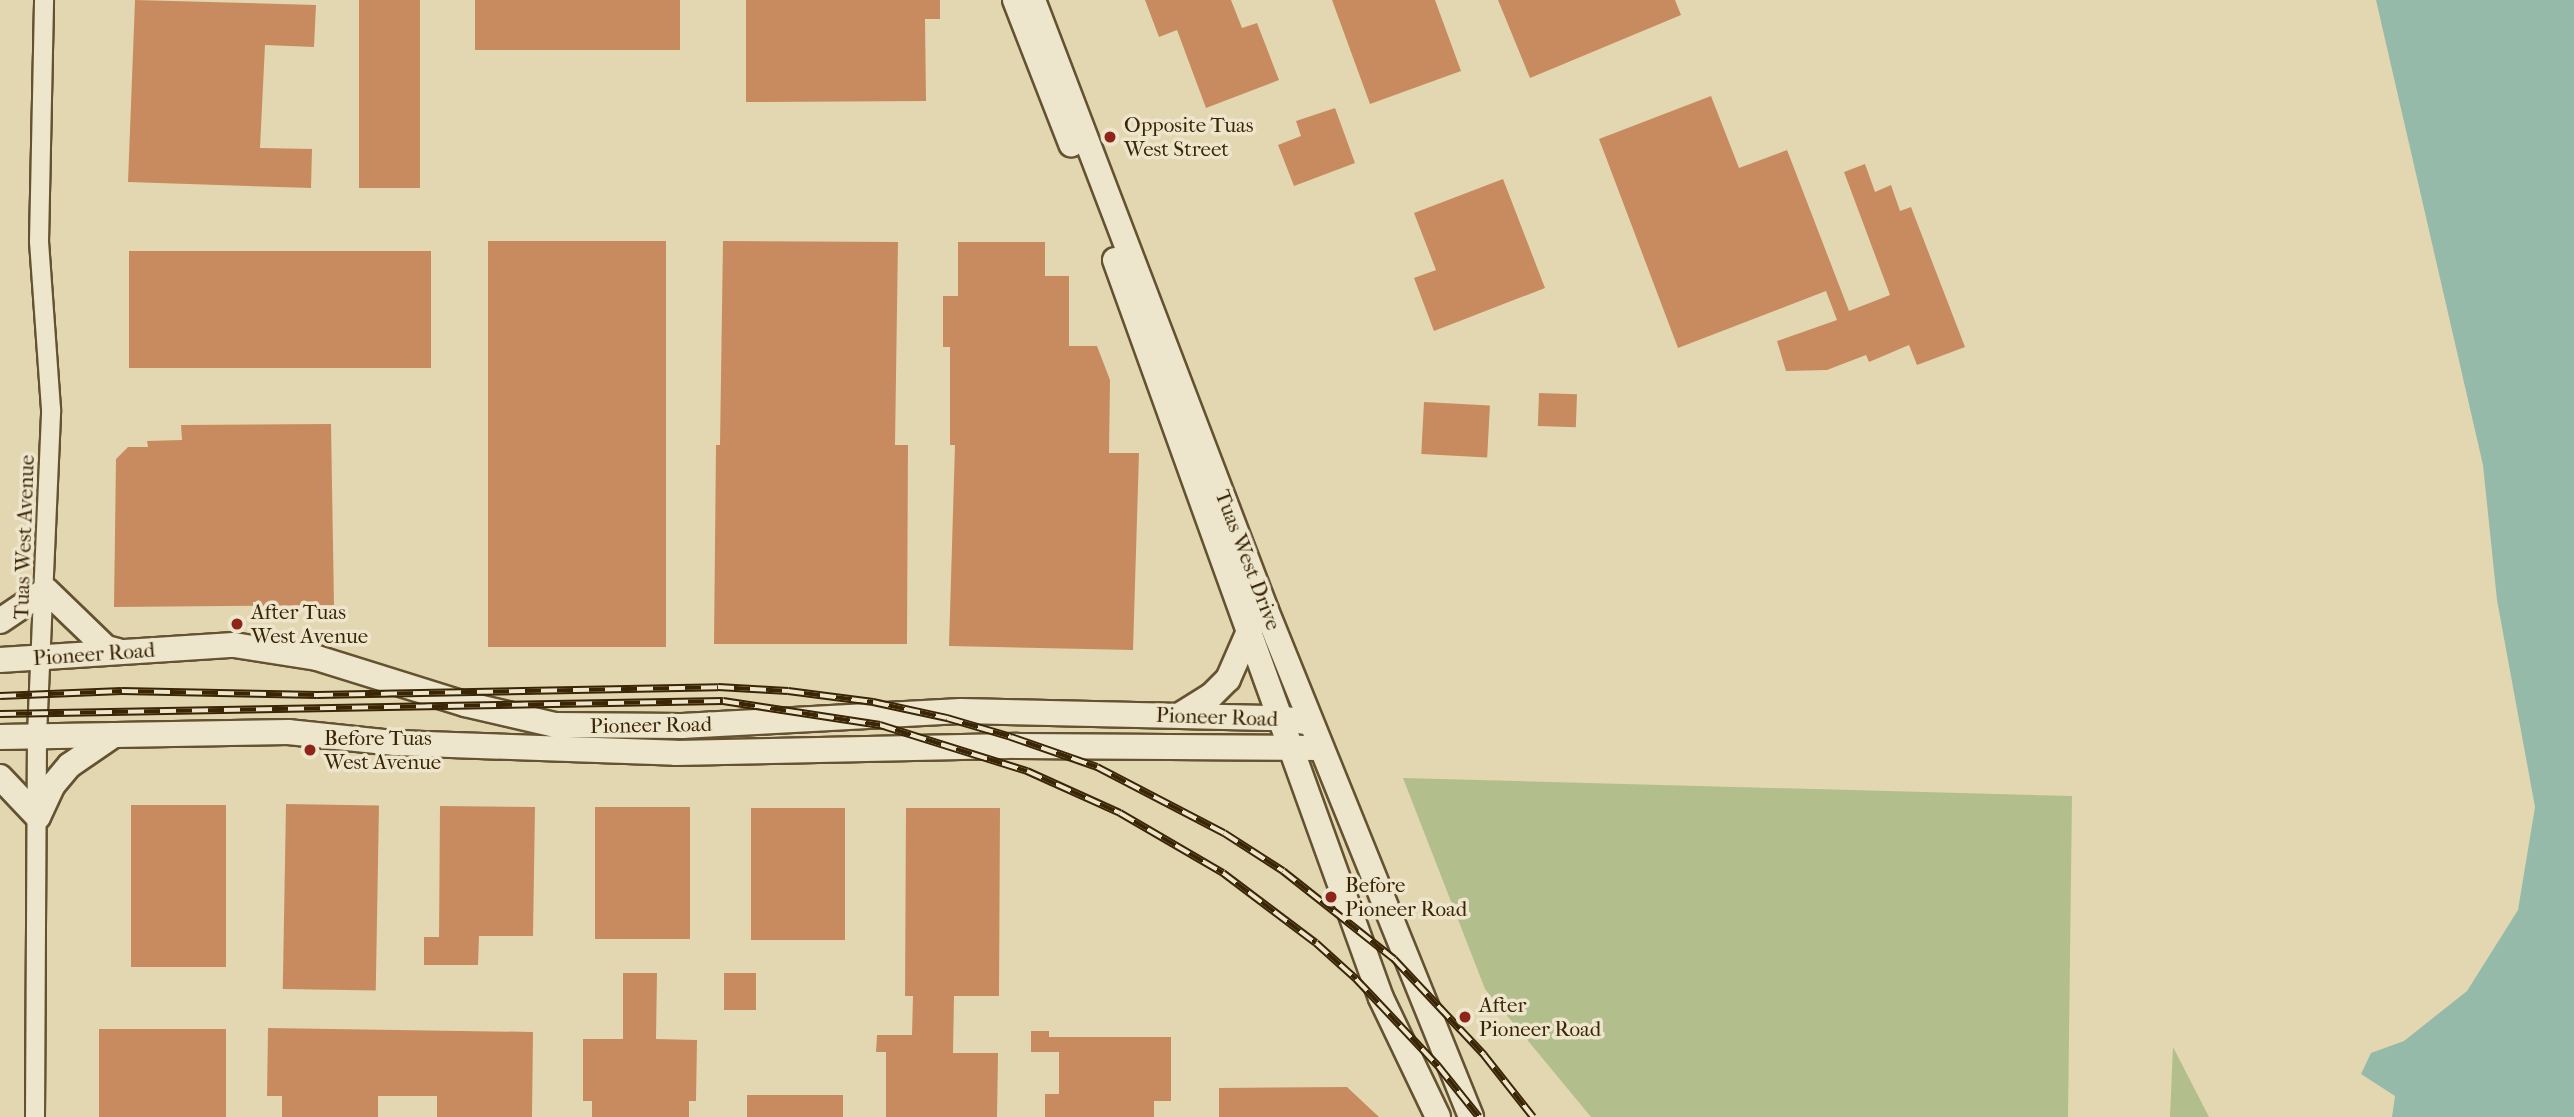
<!DOCTYPE html>
<html>
<head>
<meta charset="utf-8">
<style>
	body { margin:0 }
	#map { position:relative; width:2574px; height:1117px; overflow:hidden; background:#e3d7b1; font-family:"IM FELL French Canon",serif }
	div>[style] { position:absolute }
	.green>* { inset:0; background:#b3be8d }
	.water>* { inset:0; background:#95baa9 }
	.building>* { inset:0; background:#c88b60; transform-origin:0 0 }
	.roads { filter:drop-shadow(2px 0 #645230) drop-shadow(-2px 0 #645230) drop-shadow(0 2px #645230) drop-shadow(0 -2px #645230) }
	.street>* { height:18px; margin:-9px; padding:0 9px; transform-origin:9px; border-radius:9px; background:#ede5cc }
	.secondary>* { height:24px; margin:-12px; padding:0 12px; transform-origin:12px; border-radius:12px; background:#ede5cc }
	.rail>* { height:8px; margin-top:-4px; transform-origin:0; background:repeating-linear-gradient(90deg,#ede5cc 0 16px,#3a2505 0 32px); box-sizing:border-box; border-block:2px solid #3a2505 }
	.dots>* { width:19px; height:19px; translate:-50% -50%; box-sizing:border-box; border:4px solid #ede5cc; border-radius:50% }
	span { translate:-50% -50%; white-space:nowrap; text-align:center; line-height:1.15; -webkit-text-stroke:7px #ede5cc; paint-order:stroke }
	.poi-label { font-size:21px; color:#3a2505 }
	.left { translate:0 -50%; text-align:left }
	.street-label { font-size:21px; color:#3a2505 }
</style>
</head>
<body>
<div id="map">
	<div class="green">
		<div style="clip-path:polygon(1403px 778px,2072px 796px,2068px 1117px,1591px 1117px,1485px 989px)"></div>
		<div style="clip-path:polygon(2173px 1047px,2209px 1117px,2170px 1117px)"></div>
	</div>
	<div class="water">
		<div style="clip-path:polygon(2376px 0,2574px 0,2574px 1117px,2392px 1117px,2395px 1096px,2361px 1074px,2371px 1053px,2404px 1041px,2467px 991px,2518px 910px,2535px 807px,2497px 600px,2483px 465px)"></div>
	</div>
	<div class="building">
		<div style="clip-path:polygon(135px 0,316px 5px,314px 47px,265px 45px,260px 148px,312px 149px,311px 188px,128px 182px)"></div>
		<div style="left:359px;top:0;width:61px;height:188px"></div>
		<div style="left:475px;top:0;width:205px;height:50px"></div>
		<div style="clip-path:polygon(746px 0,940px 0,940px 19px,925px 19px,926px 101px,746px 102px)"></div>
		<div style="clip-path:polygon(1145px 0,1231px 0,1242px 28px,1257px 23px,1279px 80px,1206px 108px,1177px 30px,1159px 37px)"></div>
		<div style="clip-path:polygon(1332px 0,1435px 0,1461px 71px,1370px 104px)"></div>
		<div style="clip-path:polygon(1498px 0,1675px 0,1681px 15px,1530px 78px)"></div>
		<div style="clip-path:polygon(1711px 96px,1739px 168px,1787px 150px,1849px 311px,1890px 295px,1844px 172px,1865px 164px,1875px 192px,1891px 185px,1900px 211px,1911px 207px,1965px 347px,1917px 365px,1909px 345px,1869px 362px,1866px 355px,1827px 370px,1786px 371px,1777px 341px,1837px 320px,1826px 291px,1678px 348px,1599px 139px)"></div>
		<div style="clip-path:polygon(1335px 108px,1355px 163px,1294px 186px,1278px 145px,1301px 136px,1296px 121px)"></div>
		<div style="clip-path:polygon(1503px 179px,1545px 288px,1434px 331px,1414px 278px,1436px 270px,1414px 213px)"></div>
		<div style="left:666px;top:241px;width:406px;height:178px;rotate:90deg"></div>
		<div style="clip-path:polygon(723px 241px,898px 242px,895px 445px,908px 445px,907px 644px,714px 644px,716px 445px,720px 445px)"></div>
		<div style="clip-path:polygon(958px 242px,1045px 242px,1045px 276px,1069px 276px,1069px 346px,1097px 346px,1110px 380px,1109px 453px,1139px 453px,1133px 650px,949px 646px,955px 445px,950px 445px,950px 347px,943px 347px,943px 296px,958px 296px)"></div>
		<div style="left:431px;top:251px;width:117px;height:302px;rotate:90deg"></div>
		<div style="left:1539px;top:393px;width:38px;height:33px;rotate:2deg"></div>
		<div style="left:1424px;top:402px;width:66px;height:52px;rotate:3deg"></div>
		<div style="clip-path:polygon(331px 424px,334px 605px,114px 607px,116px 459px,128px 447px,148px 447px,147px 441px,182px 440px,181px 425px)"></div>
		<div style="left:286px;top:804px;width:93px;height:185px;rotate:1deg"></div>
		<div style="left:131px;top:805px;width:95px;height:162px"></div>
		<div style="clip-path:polygon(440px 806px,535px 807px,533px 936px,479px 936px,478px 965px,424px 965px,424px 937px,439px 937px)"></div>
		<div style="left:595px;top:807px;width:95px;height:132px"></div>
		<div style="left:845px;top:808px;width:132px;height:94px;rotate:90deg"></div>
		<div style="clip-path:polygon(906px 808px,1000px 808px,999px 996px,954px 996px,953px 1053px,998px 1053px,997px 1117px,886px 1117px,886px 1052px,876px 1052px,877px 1035px,912px 1035px,913px 996px,905px 996px)"></div>
		<div style="clip-path:polygon(623px 973px,657px 973px,656px 1039px,697px 1040px,696px 1101px,689px 1101px,689px 1117px,592px 1117px,592px 1101px,583px 1101px,583px 1039px,623px 1039px)"></div>
		<div style="left:724px;top:973px;width:32px;height:37px"></div>
		<div style="clip-path:polygon(268px 1028px,533px 1032px,532px 1117px,437px 1117px,437px 1096px,378px 1096px,378px 1117px,282px 1117px,282px 1096px,267px 1096px)"></div>
		<div style="left:99px;top:1029px;width:127px;height:88px"></div>
		<div style="clip-path:polygon(1031px 1031px,1049px 1031px,1049px 1037px,1171px 1037px,1171px 1101px,1154px 1101px,1154px 1117px,1045px 1117px,1045px 1094px,1059px 1094px,1059px 1052px,1031px 1052px)"></div>
		<div style="clip-path:polygon(1347px 1087px,1379px 1117px,1219px 1117px,1219px 1088px)"></div>
		<div style="left:747px;top:1095px;width:96px;height:22px"></div>
	</div>
	<div class="roads">
		<div class="street">
			<div style="left:35px;top:1117px;width:382px;rotate:-89.7deg"></div>
			<div style="left:37px;top:735px;width:326px;rotate:-87.5deg"></div>
			<div style="left:51px;top:409px;width:167px;rotate:-94.1deg"></div>
			<div style="left:39px;top:242px;width:242px;rotate:-88.8deg"></div>
		</div>
		<div class="secondary">
			<div style="left:1015px;top:0;width:155px;rotate:68.7deg"></div>
			<div style="left:1033px;top:0;width:653px;rotate:69.09deg"></div>
			<div style="left:1266px;top:610px;width:547px;rotate:67.98deg"></div>
			<div style="left:1115px;top:260px;width:784px;rotate:70.18deg"></div>
			<div style="left:1381px;top:998px;width:132px;rotate:64.4deg"></div>
			<div style="left:0;top:621px;width:55px;rotate:-34deg"></div>
			<div style="left:46px;top:590px;width:83px;rotate:44deg"></div>
			<div style="left:106px;top:648px;width:12px;rotate:14deg"></div>
			<div style="left:0;top:660px;width:234px;rotate:-3.7deg"></div>
			<div style="left:234px;top:645px;width:84px;rotate:8.9deg"></div>
			<div style="left:317px;top:658px;width:155px;rotate:17.3deg"></div>
			<div style="left:465px;top:704px;width:92px;rotate:13.1deg"></div>
			<div style="left:555px;top:725px;width:127px;rotate:0.5deg"></div>
			<div style="left:682px;top:726px;width:279px;rotate:-3.1deg"></div>
			<div style="left:961px;top:711px;width:319px;rotate:1.3deg"></div>
			<div style="left:1280px;top:718px;width:31px;rotate:9deg"></div>
			<div style="left:1180px;top:715px;width:36px;rotate:-32deg"></div>
			<div style="left:1211px;top:696px;width:24px;rotate:-45deg"></div>
			<div style="left:1228px;top:679px;width:55px;rotate:-66.3deg"></div>
			<div style="left:0;top:737px;width:288px;rotate:-1deg"></div>
			<div style="left:288px;top:732px;width:108px;rotate:5.9deg"></div>
			<div style="left:395px;top:743px;width:281px;rotate:2deg"></div>
			<div style="left:676px;top:753px;width:341px;rotate:-1.2deg"></div>
			<div style="left:1017px;top:746px;width:304px;rotate:0.4deg"></div>
			<div style="left:0;top:777px;width:55px;rotate:46.5deg"></div>
			<div style="left:38px;top:817px;width:35px;rotate:-65deg"></div>
			<div style="left:53px;top:785px;width:26px;rotate:-50deg"></div>
			<div style="left:70px;top:765px;width:53px;rotate:-34.3deg"></div>
		</div>
	</div>
	<div class="rail">
		<div style="left:0;top:696px;width:122px;rotate:-2.3deg"></div>
		<div style="left:122px;top:691px;width:195px;rotate:1.2deg"></div>
		<div style="left:317px;top:695px;width:401px;rotate:-1.1deg"></div>
		<div style="left:718px;top:687px;width:70px;rotate:3.3deg"></div>
		<div style="left:788px;top:691px;width:86px;rotate:7.4deg"></div>
		<div style="left:873px;top:702px;width:76px;rotate:12.2deg"></div>
		<div style="left:947px;top:718px;width:67px;rotate:16.5deg"></div>
		<div style="left:1011px;top:737px;width:91px;rotate:19.2deg"></div>
		<div style="left:1097px;top:767px;width:143px;rotate:27.5deg"></div>
		<div style="left:1224px;top:833px;width:70px;rotate:32.8deg"></div>
		<div style="left:1283px;top:871px;width:142px;rotate:38.4deg"></div>
		<div style="left:1394px;top:959px;width:132px;rotate:46.8deg"></div>
		<div style="left:1484px;top:1055px;width:79px;rotate:51.7deg"></div>
		<div style="left:0;top:714px;width:723px;rotate:-1.03deg"></div>
		<div style="left:723px;top:701px;width:159px;rotate:8.7deg"></div>
		<div style="left:880px;top:725px;width:154px;rotate:17.4deg"></div>
		<div style="left:1027px;top:771px;width:102px;rotate:24.3deg"></div>
		<div style="left:1120px;top:813px;width:119px;rotate:30.2deg"></div>
		<div style="left:1223px;top:873px;width:116px;rotate:37deg"></div>
		<div style="left:1316px;top:943px;width:54px;rotate:42deg"></div>
		<div style="left:1356px;top:979px;width:120px;rotate:46.7deg"></div>
		<div style="left:1438px;top:1066px;width:65px;rotate:51.2deg"></div>
	</div>
	<div class="dots">
		<div style="left:1110px;top:137px;background:#8f2418"></div>
		<div style="left:237px;top:624px;background:#8f2418"></div>
		<div style="left:310px;top:750px;background:#8f2418"></div>
		<div style="left:1331px;top:897px;background:#8f2418"></div>
		<div style="left:1465px;top:1017px;background:#8f2418"></div>
	</div>
	<div class="poi-label">
		<span class="left" style="left:1124px;top:137px">Opposite Tuas<br>West Street</span>
		<span class="left" style="left:251px;top:624px">After Tuas<br>West Avenue</span>
		<span class="left" style="left:324px;top:750px">Before Tuas<br>West Avenue</span>
		<span class="left" style="left:1345px;top:897px">Before<br>Pioneer Road</span>
		<span class="left" style="left:1479px;top:1017px">After<br>Pioneer Road</span>
	</div>
	<div class="street-label">
		<span style="left:24px;top:537px;rotate:-88deg">Tuas West Avenue</span>
		<span style="left:1248px;top:560px;rotate:69deg">Tuas West Drive</span>
		<span style="left:94px;top:654px;rotate:-4deg">Pioneer Road</span>
		<span style="left:1217px;top:717px;rotate:2deg">Pioneer Road</span>
		<span style="left:651px;top:725px;rotate:-1deg">Pioneer Road</span>
	</div>
</div>
</body>
</html>
